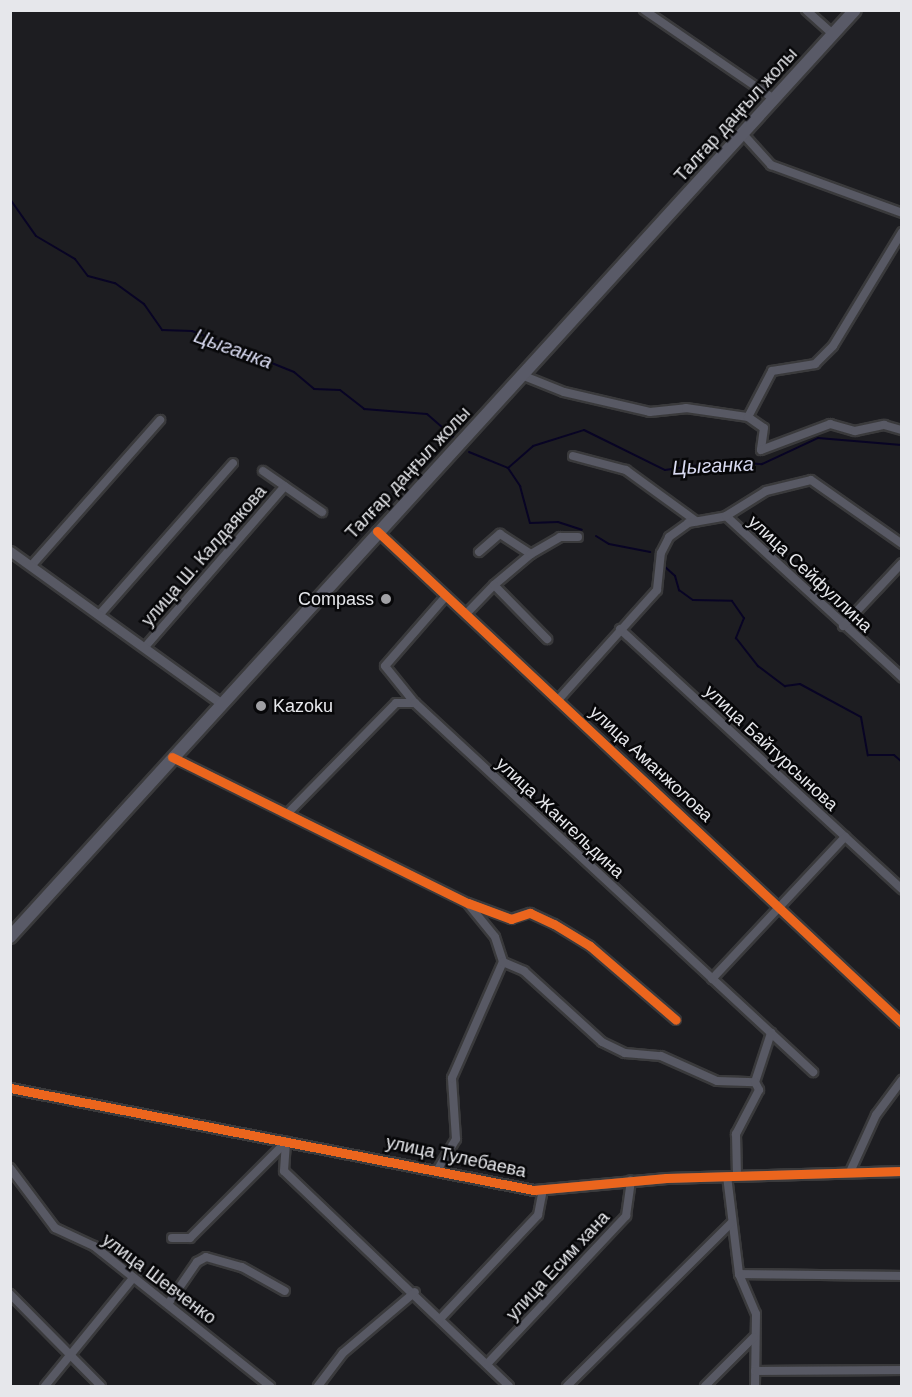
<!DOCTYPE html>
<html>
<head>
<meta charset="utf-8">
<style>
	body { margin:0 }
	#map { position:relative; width:912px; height:1397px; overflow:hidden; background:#1d1d21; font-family:Helvetica,sans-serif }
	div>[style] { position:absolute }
	.stream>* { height:2px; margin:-1px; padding:0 1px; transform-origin:1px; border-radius:1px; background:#080424 }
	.roads { filter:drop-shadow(2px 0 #3a3a3c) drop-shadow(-2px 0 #3a3a3c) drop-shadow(0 2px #3a3a3c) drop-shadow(0 -2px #3a3a3c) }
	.minor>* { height:8px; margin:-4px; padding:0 4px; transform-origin:4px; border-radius:4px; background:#585964 }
	.tertiary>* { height:9px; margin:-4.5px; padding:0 4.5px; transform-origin:4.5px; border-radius:4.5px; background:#585964 }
	.primary>* { height:12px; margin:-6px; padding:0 6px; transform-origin:6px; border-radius:6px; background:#595a67 }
	.cycleway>* { height:9px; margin:-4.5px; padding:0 4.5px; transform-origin:4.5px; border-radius:4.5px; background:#eb651d }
	.dots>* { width:16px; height:16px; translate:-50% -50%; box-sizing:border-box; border:3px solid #070709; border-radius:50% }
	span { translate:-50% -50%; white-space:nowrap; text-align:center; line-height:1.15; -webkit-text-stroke:5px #070709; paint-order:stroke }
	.street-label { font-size:18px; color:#e6e7eb }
	.poi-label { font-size:18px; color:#e6e7eb }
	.right { translate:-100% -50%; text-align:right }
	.left { translate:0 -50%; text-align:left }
	.water-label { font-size:20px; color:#d8daf1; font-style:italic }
	.frame { position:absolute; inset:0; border:12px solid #e6e7eb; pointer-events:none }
</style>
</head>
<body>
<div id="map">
	<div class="stream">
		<div style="left:10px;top:199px;width:45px;rotate:54.9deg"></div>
		<div style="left:36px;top:236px;width:45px;rotate:30.5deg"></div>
		<div style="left:75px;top:259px;width:21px;rotate:53deg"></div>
		<div style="left:88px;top:276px;width:28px;rotate:15deg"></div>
		<div style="left:115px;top:283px;width:36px;rotate:36deg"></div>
		<div style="left:144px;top:304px;width:32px;rotate:55deg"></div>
		<div style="left:162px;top:330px;width:30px;rotate:2deg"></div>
		<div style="left:192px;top:331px;width:110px;rotate:21.9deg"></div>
		<div style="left:294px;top:372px;width:26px;rotate:40deg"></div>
		<div style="left:314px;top:389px;width:26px;rotate:2deg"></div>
		<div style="left:340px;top:390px;width:31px;rotate:38deg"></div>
		<div style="left:364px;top:409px;width:63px;rotate:4.5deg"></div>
		<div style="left:427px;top:414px;width:35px;rotate:41deg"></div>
		<div style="left:469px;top:452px;width:42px;rotate:22.3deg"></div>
		<div style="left:508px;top:468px;width:33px;rotate:-41deg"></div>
		<div style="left:533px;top:446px;width:53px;rotate:-17.4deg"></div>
		<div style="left:584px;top:430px;width:90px;rotate:26.3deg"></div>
		<div style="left:665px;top:470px;width:62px;rotate:-8.4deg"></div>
		<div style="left:726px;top:461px;width:36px;rotate:5deg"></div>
		<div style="left:762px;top:464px;width:62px;rotate:-24.9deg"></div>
		<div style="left:818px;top:438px;width:84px;rotate:4.8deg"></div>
		<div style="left:508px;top:468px;width:22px;rotate:56deg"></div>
		<div style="left:520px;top:486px;width:38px;rotate:75deg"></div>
		<div style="left:530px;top:523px;width:28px;rotate:-2deg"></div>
		<div style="left:558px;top:522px;width:25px;rotate:18deg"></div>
		<div style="left:596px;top:536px;width:15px;rotate:32deg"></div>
		<div style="left:609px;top:544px;width:42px;rotate:11deg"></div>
		<div style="left:664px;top:566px;width:15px;rotate:42deg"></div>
		<div style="left:675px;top:576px;width:15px;rotate:74deg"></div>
		<div style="left:679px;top:590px;width:17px;rotate:36deg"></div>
		<div style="left:693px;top:600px;width:39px;rotate:1deg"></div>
		<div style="left:732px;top:601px;width:21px;rotate:55deg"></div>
		<div style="left:744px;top:618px;width:22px;rotate:112deg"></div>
		<div style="left:736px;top:638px;width:36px;rotate:52deg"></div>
		<div style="left:758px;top:666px;width:34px;rotate:37deg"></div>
		<div style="left:785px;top:686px;width:15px;rotate:-8deg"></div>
		<div style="left:800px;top:684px;width:69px;rotate:28.4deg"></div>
		<div style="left:861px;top:717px;width:39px;rotate:80deg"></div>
		<div style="left:868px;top:755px;width:26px"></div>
		<div style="left:894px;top:755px;width:11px;rotate:41deg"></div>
	</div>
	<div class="roads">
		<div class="minor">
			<div style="left:644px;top:10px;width:158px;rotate:34.4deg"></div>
			<div style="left:806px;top:10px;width:36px;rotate:42deg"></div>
			<div style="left:743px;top:134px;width:42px;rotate:47.9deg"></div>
			<div style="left:771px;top:165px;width:140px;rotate:20.1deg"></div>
			<div style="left:524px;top:376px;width:43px;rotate:21.8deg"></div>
			<div style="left:564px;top:392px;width:88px;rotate:13.1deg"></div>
			<div style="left:650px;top:412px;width:36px;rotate:-6deg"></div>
			<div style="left:686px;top:408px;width:63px;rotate:8.3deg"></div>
			<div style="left:748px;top:417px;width:52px;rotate:-62.4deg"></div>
			<div style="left:772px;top:371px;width:44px;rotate:-9.2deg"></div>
			<div style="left:815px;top:364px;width:25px;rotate:-45deg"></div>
			<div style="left:833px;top:346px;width:133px;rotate:-58.8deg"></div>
			<div style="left:748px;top:417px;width:19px;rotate:35deg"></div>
			<div style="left:764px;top:428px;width:22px;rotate:98deg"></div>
			<div style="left:761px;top:450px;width:74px;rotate:-20.6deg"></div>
			<div style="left:830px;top:424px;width:26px;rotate:16deg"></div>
			<div style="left:855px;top:431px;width:30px;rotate:-12deg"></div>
			<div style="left:884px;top:425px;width:19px;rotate:16deg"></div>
			<div style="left:573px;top:456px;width:55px;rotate:14.8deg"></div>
			<div style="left:626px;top:470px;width:87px;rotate:36.1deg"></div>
			<div style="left:263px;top:471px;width:72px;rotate:34.8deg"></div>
			<div style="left:726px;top:516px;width:239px;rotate:42.5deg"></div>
			<div style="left:377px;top:531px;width:720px;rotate:43.14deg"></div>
			<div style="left:479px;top:552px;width:28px;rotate:-41deg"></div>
			<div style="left:500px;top:534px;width:37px;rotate:33deg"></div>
			<div style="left:531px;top:554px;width:48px;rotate:140deg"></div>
			<div style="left:531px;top:554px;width:34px;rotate:-30deg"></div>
			<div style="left:560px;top:537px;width:18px"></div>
			<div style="left:31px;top:566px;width:195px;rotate:-48.5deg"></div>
			<div style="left:100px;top:614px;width:201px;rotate:-48.6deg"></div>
			<div style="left:466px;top:614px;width:40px;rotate:-46deg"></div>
			<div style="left:494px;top:585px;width:76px;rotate:45.5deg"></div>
			<div style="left:843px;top:626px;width:86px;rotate:-46.9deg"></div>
			<div style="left:620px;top:629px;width:384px;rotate:42.7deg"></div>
			<div style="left:145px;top:647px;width:213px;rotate:-49deg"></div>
			<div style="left:558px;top:700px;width:148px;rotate:-48deg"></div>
			<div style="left:657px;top:590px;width:37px;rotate:-84deg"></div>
			<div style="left:661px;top:553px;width:18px;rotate:-63deg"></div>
			<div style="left:669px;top:537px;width:24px;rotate:-36deg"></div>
			<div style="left:688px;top:523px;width:39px;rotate:-10deg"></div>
			<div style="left:726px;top:516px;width:47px;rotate:-32deg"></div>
			<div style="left:766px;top:491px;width:46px;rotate:-13.7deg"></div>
			<div style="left:811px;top:480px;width:111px;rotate:35.1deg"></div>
			<div style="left:414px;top:702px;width:46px;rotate:-128.9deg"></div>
			<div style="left:385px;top:666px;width:93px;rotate:-48.9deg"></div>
			<div style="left:172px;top:757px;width:330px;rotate:26.3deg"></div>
			<div style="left:468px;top:903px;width:46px;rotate:20.4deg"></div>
			<div style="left:511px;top:919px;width:20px;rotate:-18deg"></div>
			<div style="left:530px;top:913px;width:26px;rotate:25deg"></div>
			<div style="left:554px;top:924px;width:42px;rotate:31.4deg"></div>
			<div style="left:590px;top:946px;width:113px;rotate:40.7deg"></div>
			<div style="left:288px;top:813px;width:154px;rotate:-45.5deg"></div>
			<div style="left:396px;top:703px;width:19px"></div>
			<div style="left:415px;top:703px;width:543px;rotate:42.83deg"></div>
			<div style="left:469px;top:905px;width:41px;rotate:50.9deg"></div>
			<div style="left:495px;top:937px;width:26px;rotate:72deg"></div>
			<div style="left:712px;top:979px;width:195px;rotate:-46.9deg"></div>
			<div style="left:755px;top:1082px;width:52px;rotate:-71.9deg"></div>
			<div style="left:286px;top:1142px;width:29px;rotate:94deg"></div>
			<div style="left:284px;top:1171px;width:311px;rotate:43.7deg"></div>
			<div style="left:10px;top:1168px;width:75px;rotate:53.1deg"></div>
			<div style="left:55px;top:1228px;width:43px;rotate:24.8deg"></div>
			<div style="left:94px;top:1246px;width:225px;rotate:38.5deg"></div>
			<div style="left:438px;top:1169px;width:35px;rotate:-59deg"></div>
			<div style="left:456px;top:1139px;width:61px;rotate:-93.8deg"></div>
			<div style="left:452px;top:1078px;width:127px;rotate:-66.3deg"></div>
			<div style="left:503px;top:962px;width:23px;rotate:23deg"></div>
			<div style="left:524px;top:971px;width:105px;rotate:42.3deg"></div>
			<div style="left:602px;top:1042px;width:25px;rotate:26deg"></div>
			<div style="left:625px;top:1053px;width:36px;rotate:5deg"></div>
			<div style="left:661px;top:1056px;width:61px;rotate:24.1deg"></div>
			<div style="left:717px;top:1081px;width:38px;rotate:2deg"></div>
			<div style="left:755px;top:1082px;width:9px;rotate:63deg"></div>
			<div style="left:759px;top:1090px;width:50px;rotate:117.6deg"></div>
			<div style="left:736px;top:1134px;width:42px;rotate:88.6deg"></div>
			<div style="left:850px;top:1172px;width:63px;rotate:-65.5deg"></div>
			<div style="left:876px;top:1115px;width:44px;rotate:-53.4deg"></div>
			<div style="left:727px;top:1176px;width:99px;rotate:83deg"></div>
			<div style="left:739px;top:1274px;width:43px;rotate:67deg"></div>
			<div style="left:756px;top:1314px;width:72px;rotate:90.8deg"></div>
			<div style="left:172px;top:1238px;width:18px"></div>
			<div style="left:190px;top:1238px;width:136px;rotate:-45deg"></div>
			<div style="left:739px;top:1274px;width:163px;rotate:0.7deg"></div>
			<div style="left:10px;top:1294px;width:129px;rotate:45.3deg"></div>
			<div style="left:168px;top:1304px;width:51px;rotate:-55.4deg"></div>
			<div style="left:197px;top:1262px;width:10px;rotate:-29deg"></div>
			<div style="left:206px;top:1257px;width:37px;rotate:16deg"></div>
			<div style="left:242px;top:1267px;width:49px;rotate:29.2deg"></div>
			<div style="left:440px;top:1319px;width:143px;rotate:-46.7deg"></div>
			<div style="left:538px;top:1215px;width:26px;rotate:-79deg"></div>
			<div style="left:488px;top:1363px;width:202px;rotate:-46.8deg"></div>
			<div style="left:626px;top:1216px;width:36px;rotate:-82deg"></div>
			<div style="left:755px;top:1371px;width:147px;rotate:-0.4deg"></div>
			<div style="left:45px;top:1386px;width:139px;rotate:-50.8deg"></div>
			<div style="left:318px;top:1386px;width:41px;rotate:-52.9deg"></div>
			<div style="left:343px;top:1353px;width:94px;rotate:-40.3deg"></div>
			<div style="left:567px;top:1386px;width:231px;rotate:-44.8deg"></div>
			<div style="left:705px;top:1386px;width:69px;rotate:-45deg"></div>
		</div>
		<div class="tertiary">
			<div style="left:10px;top:551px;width:260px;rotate:35.8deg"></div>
			<div style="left:10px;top:1088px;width:534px;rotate:11.02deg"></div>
			<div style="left:534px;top:1190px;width:133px;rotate:-5.2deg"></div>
			<div style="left:666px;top:1178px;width:236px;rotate:-1.7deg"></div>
		</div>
		<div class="primary">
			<div style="left:10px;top:937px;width:1254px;rotate:-47.65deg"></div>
		</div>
	</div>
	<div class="cycleway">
		<div style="left:377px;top:531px;width:720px;rotate:43.14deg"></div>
		<div style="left:172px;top:757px;width:330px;rotate:26.3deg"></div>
		<div style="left:468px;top:903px;width:46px;rotate:20.4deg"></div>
		<div style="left:511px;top:919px;width:20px;rotate:-18deg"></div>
		<div style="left:530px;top:913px;width:26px;rotate:25deg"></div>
		<div style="left:554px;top:924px;width:42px;rotate:31.4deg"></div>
		<div style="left:590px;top:946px;width:113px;rotate:40.7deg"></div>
		<div style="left:10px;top:1088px;width:534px;rotate:11.02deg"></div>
		<div style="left:534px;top:1190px;width:133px;rotate:-5.2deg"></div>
		<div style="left:666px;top:1178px;width:236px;rotate:-1.7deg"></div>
	</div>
	<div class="dots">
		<div style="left:386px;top:599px;background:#a0a0a4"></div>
		<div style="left:261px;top:706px;background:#a0a0a4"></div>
	</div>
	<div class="street-label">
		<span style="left:736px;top:115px;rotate:-48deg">Талғар даңғыл жолы</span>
		<span style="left:408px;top:473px;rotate:-47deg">Талғар даңғыл жолы</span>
		<span style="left:204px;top:556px;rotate:-49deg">улица Ш. Калдаякова</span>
		<span style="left:810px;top:574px;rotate:43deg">улица Сейфуллина</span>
		<span style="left:771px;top:748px;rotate:43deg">улица Байтурсынова</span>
		<span style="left:651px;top:764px;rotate:43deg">улица Аманжолова</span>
		<span style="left:560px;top:818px;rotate:43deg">улица Жангельдина</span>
		<span style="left:456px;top:1157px;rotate:12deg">улица Тулебаева</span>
		<span style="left:558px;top:1266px;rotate:-47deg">улица Есим хана</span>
		<span style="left:159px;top:1279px;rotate:37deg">улица Шевченко</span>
	</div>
	<div class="poi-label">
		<span class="right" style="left:374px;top:599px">Compass</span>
		<span class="left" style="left:273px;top:706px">Kazoku</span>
	</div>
	<div class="water-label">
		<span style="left:233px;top:349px;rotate:20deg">Цыганка</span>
		<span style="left:713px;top:466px;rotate:-3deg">Цыганка</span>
	</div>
	<div class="frame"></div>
</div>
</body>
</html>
